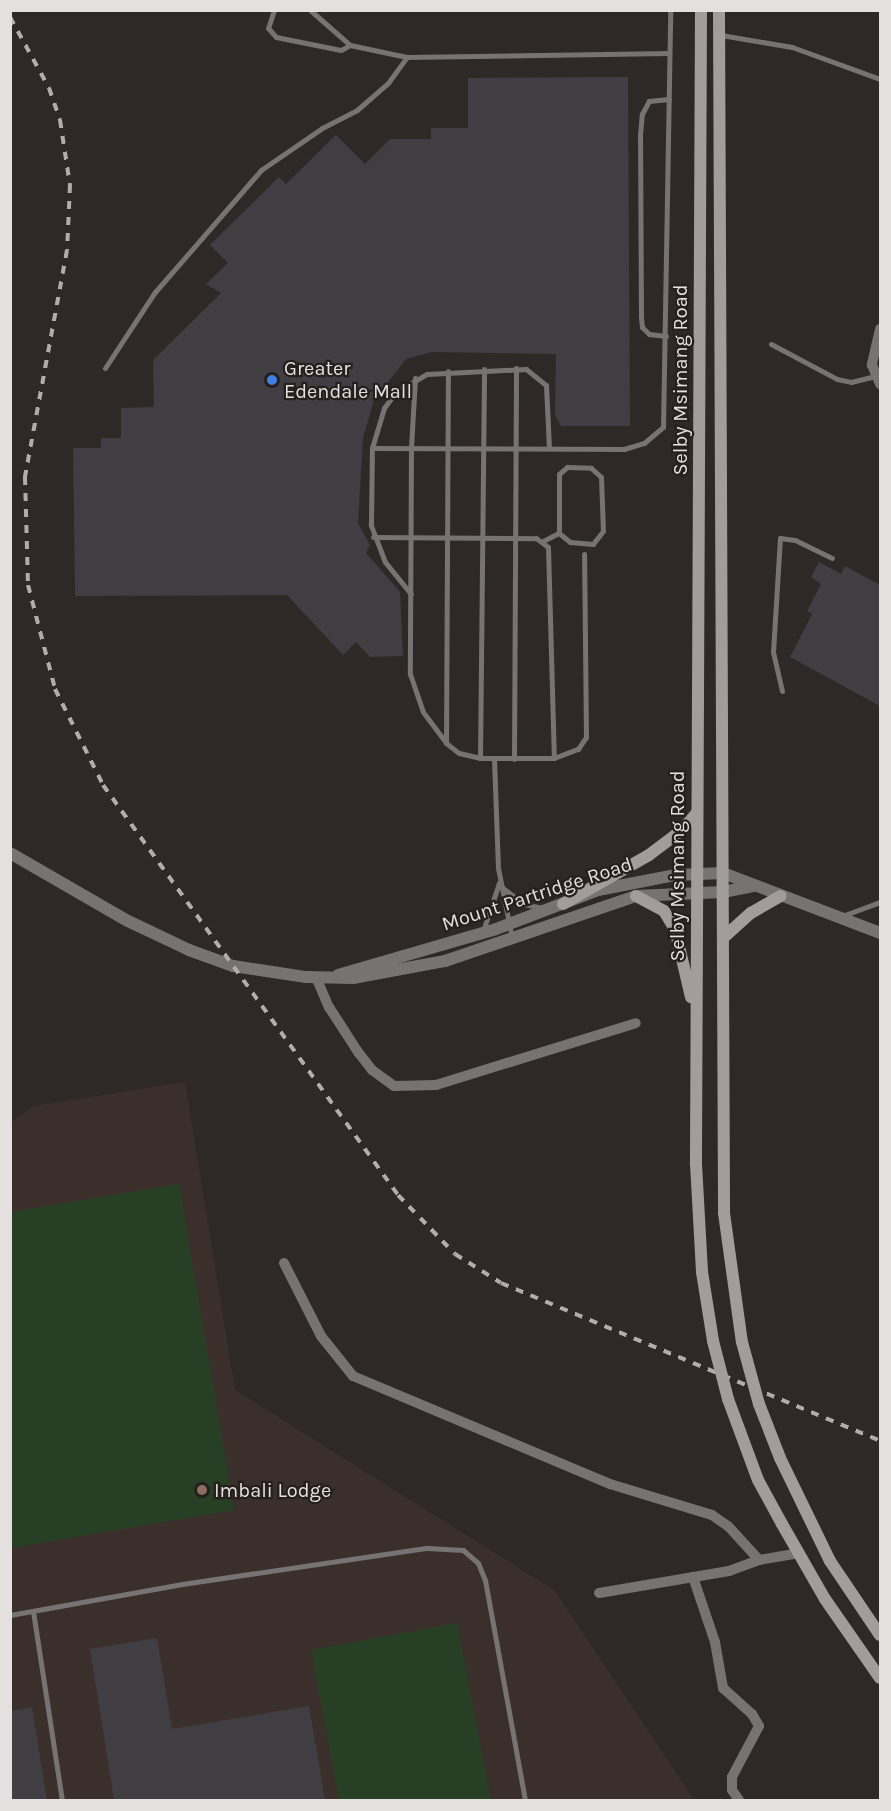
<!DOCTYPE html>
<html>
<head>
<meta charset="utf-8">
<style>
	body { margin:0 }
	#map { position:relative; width:891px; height:1811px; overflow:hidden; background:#2e2927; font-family:Karla,sans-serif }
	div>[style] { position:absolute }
	.built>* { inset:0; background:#3b2f2b }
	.green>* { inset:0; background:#274025 }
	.building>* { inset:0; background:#413e43 }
	.service>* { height:5px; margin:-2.5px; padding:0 2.5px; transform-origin:2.5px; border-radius:2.5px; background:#767372 }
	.minor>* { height:10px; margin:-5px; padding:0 5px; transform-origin:5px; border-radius:5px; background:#767372 }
	.tertiary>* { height:12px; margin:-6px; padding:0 6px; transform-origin:6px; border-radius:6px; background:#767372 }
	.secondary>* { height:12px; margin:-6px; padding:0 6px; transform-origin:6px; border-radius:6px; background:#a29d9b }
	.rail>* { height:4px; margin-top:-2px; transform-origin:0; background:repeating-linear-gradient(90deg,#b2adac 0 8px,transparent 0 16px) }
	.secondary-bridge>* { height:12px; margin:-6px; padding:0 6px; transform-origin:6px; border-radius:6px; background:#a29d9b }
	.dots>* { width:16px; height:16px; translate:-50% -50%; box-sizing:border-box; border:3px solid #251f1d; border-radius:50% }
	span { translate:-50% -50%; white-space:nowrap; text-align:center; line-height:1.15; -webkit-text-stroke:4.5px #251f1d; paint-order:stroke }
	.poi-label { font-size:20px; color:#e4e0df }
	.left { translate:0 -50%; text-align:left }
	.street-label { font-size:20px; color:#e4e0df }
	.frame { position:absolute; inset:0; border:12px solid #e4e0df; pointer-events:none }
</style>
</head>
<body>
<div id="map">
	<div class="built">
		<div style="clip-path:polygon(185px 1082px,235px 1390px,554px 1590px,694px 1800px,11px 1800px,10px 1123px,34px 1106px)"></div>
	</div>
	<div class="green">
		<div style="clip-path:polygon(179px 1184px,234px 1510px,11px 1548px,11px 1212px)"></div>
		<div style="clip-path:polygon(457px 1623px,491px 1800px,339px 1800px,311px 1650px)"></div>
	</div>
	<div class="building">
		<div style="clip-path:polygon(628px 77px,630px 426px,561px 426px,555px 415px,556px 354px,432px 352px,406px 359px,374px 400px,363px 438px,358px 523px,370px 545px,366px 553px,400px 592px,403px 656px,370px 657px,356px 642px,343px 655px,287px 595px,75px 596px,73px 448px,101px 448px,101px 438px,121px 438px,121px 408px,154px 407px,153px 360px,221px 293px,206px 284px,228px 263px,210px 245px,279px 177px,286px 184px,336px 135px,365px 164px,390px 139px,431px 139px,431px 128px,468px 128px,468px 78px)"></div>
		<div style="clip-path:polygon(819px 562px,841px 574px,845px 566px,880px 585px,880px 706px,790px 657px,812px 614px,807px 611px,821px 584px,811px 577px)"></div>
		<div style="clip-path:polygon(157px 1638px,172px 1729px,309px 1706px,325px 1800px,114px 1800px,90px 1649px)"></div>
		<div style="clip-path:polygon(32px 1707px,47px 1800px,10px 1800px,10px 1711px)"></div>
	</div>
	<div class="service">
		<div style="left:274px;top:10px;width:19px;rotate:108deg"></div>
		<div style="left:268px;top:28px;width:12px;rotate:48deg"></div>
		<div style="left:276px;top:37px;width:66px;rotate:11.3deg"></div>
		<div style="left:341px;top:50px;width:10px;rotate:-29deg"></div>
		<div style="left:310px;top:10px;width:53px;rotate:41.2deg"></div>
		<div style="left:350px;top:45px;width:58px;rotate:11.9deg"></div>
		<div style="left:721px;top:35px;width:72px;rotate:9.6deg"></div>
		<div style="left:792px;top:47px;width:94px;rotate:20deg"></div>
		<div style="left:666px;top:336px;width:17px;rotate:-173deg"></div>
		<div style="left:649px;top:334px;width:10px;rotate:-135deg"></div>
		<div style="left:642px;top:327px;width:10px;rotate:-96deg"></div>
		<div style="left:641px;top:317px;width:182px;rotate:-90.3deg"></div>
		<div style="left:640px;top:135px;width:21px;rotate:-85deg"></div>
		<div style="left:642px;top:114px;width:15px;rotate:-62deg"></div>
		<div style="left:649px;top:101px;width:20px;rotate:-6deg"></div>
		<div style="left:771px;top:344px;width:75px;rotate:27.9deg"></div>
		<div style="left:837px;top:379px;width:14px;rotate:12deg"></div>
		<div style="left:851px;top:382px;width:25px;rotate:-14deg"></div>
		<div style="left:105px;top:368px;width:91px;rotate:-56.7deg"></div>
		<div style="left:155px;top:292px;width:162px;rotate:-49deg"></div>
		<div style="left:261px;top:170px;width:74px;rotate:-34.5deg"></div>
		<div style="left:322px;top:128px;width:39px;rotate:-27deg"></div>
		<div style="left:357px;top:110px;width:41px;rotate:-41.1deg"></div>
		<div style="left:388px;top:83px;width:32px;rotate:-54deg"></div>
		<div style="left:407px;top:57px;width:262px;rotate:-0.9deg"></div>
		<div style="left:415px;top:378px;width:70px;rotate:93.3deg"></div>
		<div style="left:411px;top:448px;width:226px;rotate:90.3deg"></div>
		<div style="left:410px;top:674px;width:40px;rotate:71.1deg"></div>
		<div style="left:423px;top:712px;width:39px;rotate:53deg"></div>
		<div style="left:446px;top:743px;width:16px;rotate:38deg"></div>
		<div style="left:459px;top:753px;width:22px;rotate:13deg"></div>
		<div style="left:480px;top:758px;width:74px"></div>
		<div style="left:554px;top:758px;width:26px;rotate:-21deg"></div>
		<div style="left:578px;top:749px;width:14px;rotate:-56deg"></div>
		<div style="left:586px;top:737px;width:183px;rotate:-90.6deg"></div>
		<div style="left:372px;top:448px;width:252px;rotate:0.2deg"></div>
		<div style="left:624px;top:449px;width:21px;rotate:-17deg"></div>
		<div style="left:644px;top:443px;width:25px;rotate:-40deg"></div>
		<div style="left:663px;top:427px;width:417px;rotate:-89deg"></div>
		<div style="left:567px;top:467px;width:24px;rotate:2deg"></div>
		<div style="left:591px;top:468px;width:13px;rotate:42deg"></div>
		<div style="left:601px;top:477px;width:54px;rotate:87.9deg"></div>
		<div style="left:603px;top:531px;width:16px;rotate:128deg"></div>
		<div style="left:593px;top:544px;width:23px;rotate:-175deg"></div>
		<div style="left:570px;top:542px;width:14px;rotate:-141deg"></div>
		<div style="left:559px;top:533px;width:59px;rotate:-90deg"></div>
		<div style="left:559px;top:474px;width:11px;rotate:-41deg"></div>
		<div style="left:373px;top:537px;width:163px;rotate:0.4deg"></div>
		<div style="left:536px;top:538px;width:15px;rotate:37deg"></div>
		<div style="left:548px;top:547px;width:211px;rotate:88.4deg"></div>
		<div style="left:543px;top:541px;width:18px;rotate:-27deg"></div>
		<div style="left:411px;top:594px;width:41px;rotate:-129.1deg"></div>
		<div style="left:385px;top:562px;width:40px;rotate:-111deg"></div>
		<div style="left:371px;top:525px;width:77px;rotate:-89.3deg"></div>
		<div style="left:372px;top:448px;width:42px;rotate:-73.3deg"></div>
		<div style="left:384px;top:408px;width:19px;rotate:-54deg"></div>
		<div style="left:395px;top:393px;width:37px;rotate:-31deg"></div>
		<div style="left:427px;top:374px;width:99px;rotate:-2.9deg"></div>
		<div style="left:526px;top:369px;width:26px;rotate:39deg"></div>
		<div style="left:546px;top:385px;width:63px;rotate:87.3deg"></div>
		<div style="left:782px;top:691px;width:40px;rotate:-103deg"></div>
		<div style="left:773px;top:652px;width:114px;rotate:-86.5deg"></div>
		<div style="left:780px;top:538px;width:15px;rotate:8deg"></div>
		<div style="left:795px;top:540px;width:41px;rotate:25.9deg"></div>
		<div style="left:446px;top:743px;width:372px;rotate:-89.7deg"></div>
		<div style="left:480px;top:758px;width:389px;rotate:-89.4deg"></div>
		<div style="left:494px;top:759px;width:109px;rotate:87.9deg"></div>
		<div style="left:498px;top:868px;width:71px;rotate:78.7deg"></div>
		<div style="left:514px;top:759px;width:391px;rotate:-89.7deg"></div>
		<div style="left:500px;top:886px;width:30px;rotate:37deg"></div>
		<div style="left:524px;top:904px;width:19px;rotate:12deg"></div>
		<div style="left:842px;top:916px;width:40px;rotate:-20.2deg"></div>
		<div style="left:483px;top:931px;width:51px;rotate:-71.6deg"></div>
		<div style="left:33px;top:1611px;width:191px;rotate:81.3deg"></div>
		<div style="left:10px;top:1615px;width:175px;rotate:-10.2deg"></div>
		<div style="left:182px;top:1584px;width:248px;rotate:-8.4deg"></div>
		<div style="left:427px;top:1548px;width:36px;rotate:3deg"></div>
		<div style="left:463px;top:1550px;width:20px;rotate:41deg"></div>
		<div style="left:478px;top:1563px;width:18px;rotate:68deg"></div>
		<div style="left:485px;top:1580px;width:224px;rotate:79.7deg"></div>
	</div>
	<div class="minor">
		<div style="left:880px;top:329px;width:37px;rotate:103deg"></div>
		<div style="left:872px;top:365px;width:21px;rotate:67deg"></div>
		<div style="left:316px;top:977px;width:33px;rotate:67deg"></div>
		<div style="left:329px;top:1007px;width:54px;rotate:57.2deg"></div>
		<div style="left:358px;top:1052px;width:23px;rotate:52deg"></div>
		<div style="left:372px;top:1070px;width:27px;rotate:36deg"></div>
		<div style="left:394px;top:1086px;width:42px;rotate:-1.4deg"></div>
		<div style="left:436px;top:1085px;width:209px;rotate:-17.2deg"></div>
		<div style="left:284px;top:1263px;width:82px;rotate:63.1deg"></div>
		<div style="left:321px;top:1336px;width:51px;rotate:51.3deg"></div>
		<div style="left:353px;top:1376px;width:279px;rotate:22.8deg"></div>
		<div style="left:610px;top:1484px;width:107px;rotate:16.9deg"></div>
		<div style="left:712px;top:1515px;width:19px;rotate:35deg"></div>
		<div style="left:728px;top:1526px;width:46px;rotate:47.6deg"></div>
		<div style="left:759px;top:1560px;width:41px;rotate:-9.9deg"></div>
		<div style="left:693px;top:1577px;width:69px;rotate:71.3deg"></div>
		<div style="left:715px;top:1642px;width:47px;rotate:80.1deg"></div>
		<div style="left:723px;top:1688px;width:39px;rotate:42deg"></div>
		<div style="left:752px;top:1714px;width:14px;rotate:60deg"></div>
		<div style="left:759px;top:1726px;width:58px;rotate:117.9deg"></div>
		<div style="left:732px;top:1777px;width:13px;rotate:90deg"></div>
		<div style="left:732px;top:1790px;width:12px;rotate:55deg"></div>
		<div style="left:599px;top:1593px;width:132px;rotate:-9.6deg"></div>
		<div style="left:729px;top:1571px;width:32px;rotate:-20deg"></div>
	</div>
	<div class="tertiary">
		<div style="left:10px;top:853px;width:136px;rotate:30deg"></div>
		<div style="left:128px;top:921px;width:68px;rotate:25.4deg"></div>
		<div style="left:189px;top:950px;width:47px;rotate:20deg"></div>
		<div style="left:233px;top:966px;width:74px;rotate:8.6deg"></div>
		<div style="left:306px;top:977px;width:47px;rotate:1.2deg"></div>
		<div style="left:353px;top:978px;width:94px;rotate:-10.5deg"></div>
		<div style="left:445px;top:961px;width:202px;rotate:-18.8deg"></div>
		<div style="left:636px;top:896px;width:87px;rotate:-2.6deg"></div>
		<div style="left:723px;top:892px;width:32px;rotate:-11deg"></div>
		<div style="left:338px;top:975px;width:165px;rotate:-16.2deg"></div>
		<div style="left:496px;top:929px;width:109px;rotate:-20.9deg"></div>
		<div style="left:598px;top:890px;width:78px;rotate:-11deg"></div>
		<div style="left:675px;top:875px;width:48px;rotate:-2.4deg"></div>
		<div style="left:723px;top:873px;width:168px;rotate:20.9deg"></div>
	</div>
	<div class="secondary">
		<div style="left:701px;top:10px;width:1154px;rotate:90.25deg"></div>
		<div style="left:696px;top:1164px;width:108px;rotate:86.8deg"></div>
		<div style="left:702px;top:1272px;width:70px;rotate:80.9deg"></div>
		<div style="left:719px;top:10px;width:1203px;rotate:89.76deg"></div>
		<div style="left:724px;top:1213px;width:130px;rotate:82.1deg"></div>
		<div style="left:636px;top:896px;width:32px;rotate:28deg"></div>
		<div style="left:664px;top:911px;width:21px;rotate:59deg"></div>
		<div style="left:675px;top:929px;width:70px;rotate:76.8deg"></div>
		<div style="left:563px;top:904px;width:99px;rotate:-29.7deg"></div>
		<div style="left:649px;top:855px;width:41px;rotate:-37.1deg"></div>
		<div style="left:682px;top:830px;width:23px;rotate:-49deg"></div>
		<div style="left:723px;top:938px;width:38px;rotate:-42deg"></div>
		<div style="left:751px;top:913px;width:34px;rotate:-30deg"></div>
		<div style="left:728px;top:1399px;width:86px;rotate:69.7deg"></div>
		<div style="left:758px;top:1480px;width:50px;rotate:61.4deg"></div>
		<div style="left:782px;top:1524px;width:86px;rotate:60.2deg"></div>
		<div style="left:825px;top:1599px;width:96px;rotate:55.2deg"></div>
		<div style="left:759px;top:1404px;width:58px;rotate:68.7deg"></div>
		<div style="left:780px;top:1458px;width:114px;rotate:64.1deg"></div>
		<div style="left:830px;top:1561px;width:89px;rotate:56deg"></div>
	</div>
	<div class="rail">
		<div style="left:10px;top:17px;width:81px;rotate:61.2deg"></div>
		<div style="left:49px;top:88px;width:34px;rotate:71deg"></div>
		<div style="left:60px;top:120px;width:66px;rotate:81.3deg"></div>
		<div style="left:70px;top:185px;width:65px;rotate:92.6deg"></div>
		<div style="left:67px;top:250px;width:231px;rotate:100.5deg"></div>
		<div style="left:25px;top:477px;width:108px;rotate:88.4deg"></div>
		<div style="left:28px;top:585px;width:107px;rotate:75.4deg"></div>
		<div style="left:55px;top:689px;width:107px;rotate:63.4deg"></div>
		<div style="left:103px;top:785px;width:505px;rotate:54.26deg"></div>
		<div style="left:398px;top:1195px;width:82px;rotate:46deg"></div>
		<div style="left:455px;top:1254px;width:54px;rotate:32.2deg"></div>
		<div style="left:501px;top:1283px;width:411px;rotate:22.6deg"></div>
	</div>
	<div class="secondary-bridge">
		<div style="left:713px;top:1341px;width:60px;rotate:75.5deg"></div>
		<div style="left:742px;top:1342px;width:64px;rotate:74.7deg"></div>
	</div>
	<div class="dots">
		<div style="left:272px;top:380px;background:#3f7fe0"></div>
		<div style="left:202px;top:1490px;background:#8d6e63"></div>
	</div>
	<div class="poi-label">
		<span class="left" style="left:284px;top:380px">Greater<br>Edendale Mall</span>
		<span class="left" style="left:214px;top:1490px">Imbali Lodge</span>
	</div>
	<div class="street-label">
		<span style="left:680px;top:380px;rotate:-90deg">Selby Msimang Road</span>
		<span style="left:677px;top:866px;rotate:-90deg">Selby Msimang Road</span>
		<span style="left:537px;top:894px;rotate:-18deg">Mount Partridge Road</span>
	</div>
	<div class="frame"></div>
</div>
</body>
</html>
